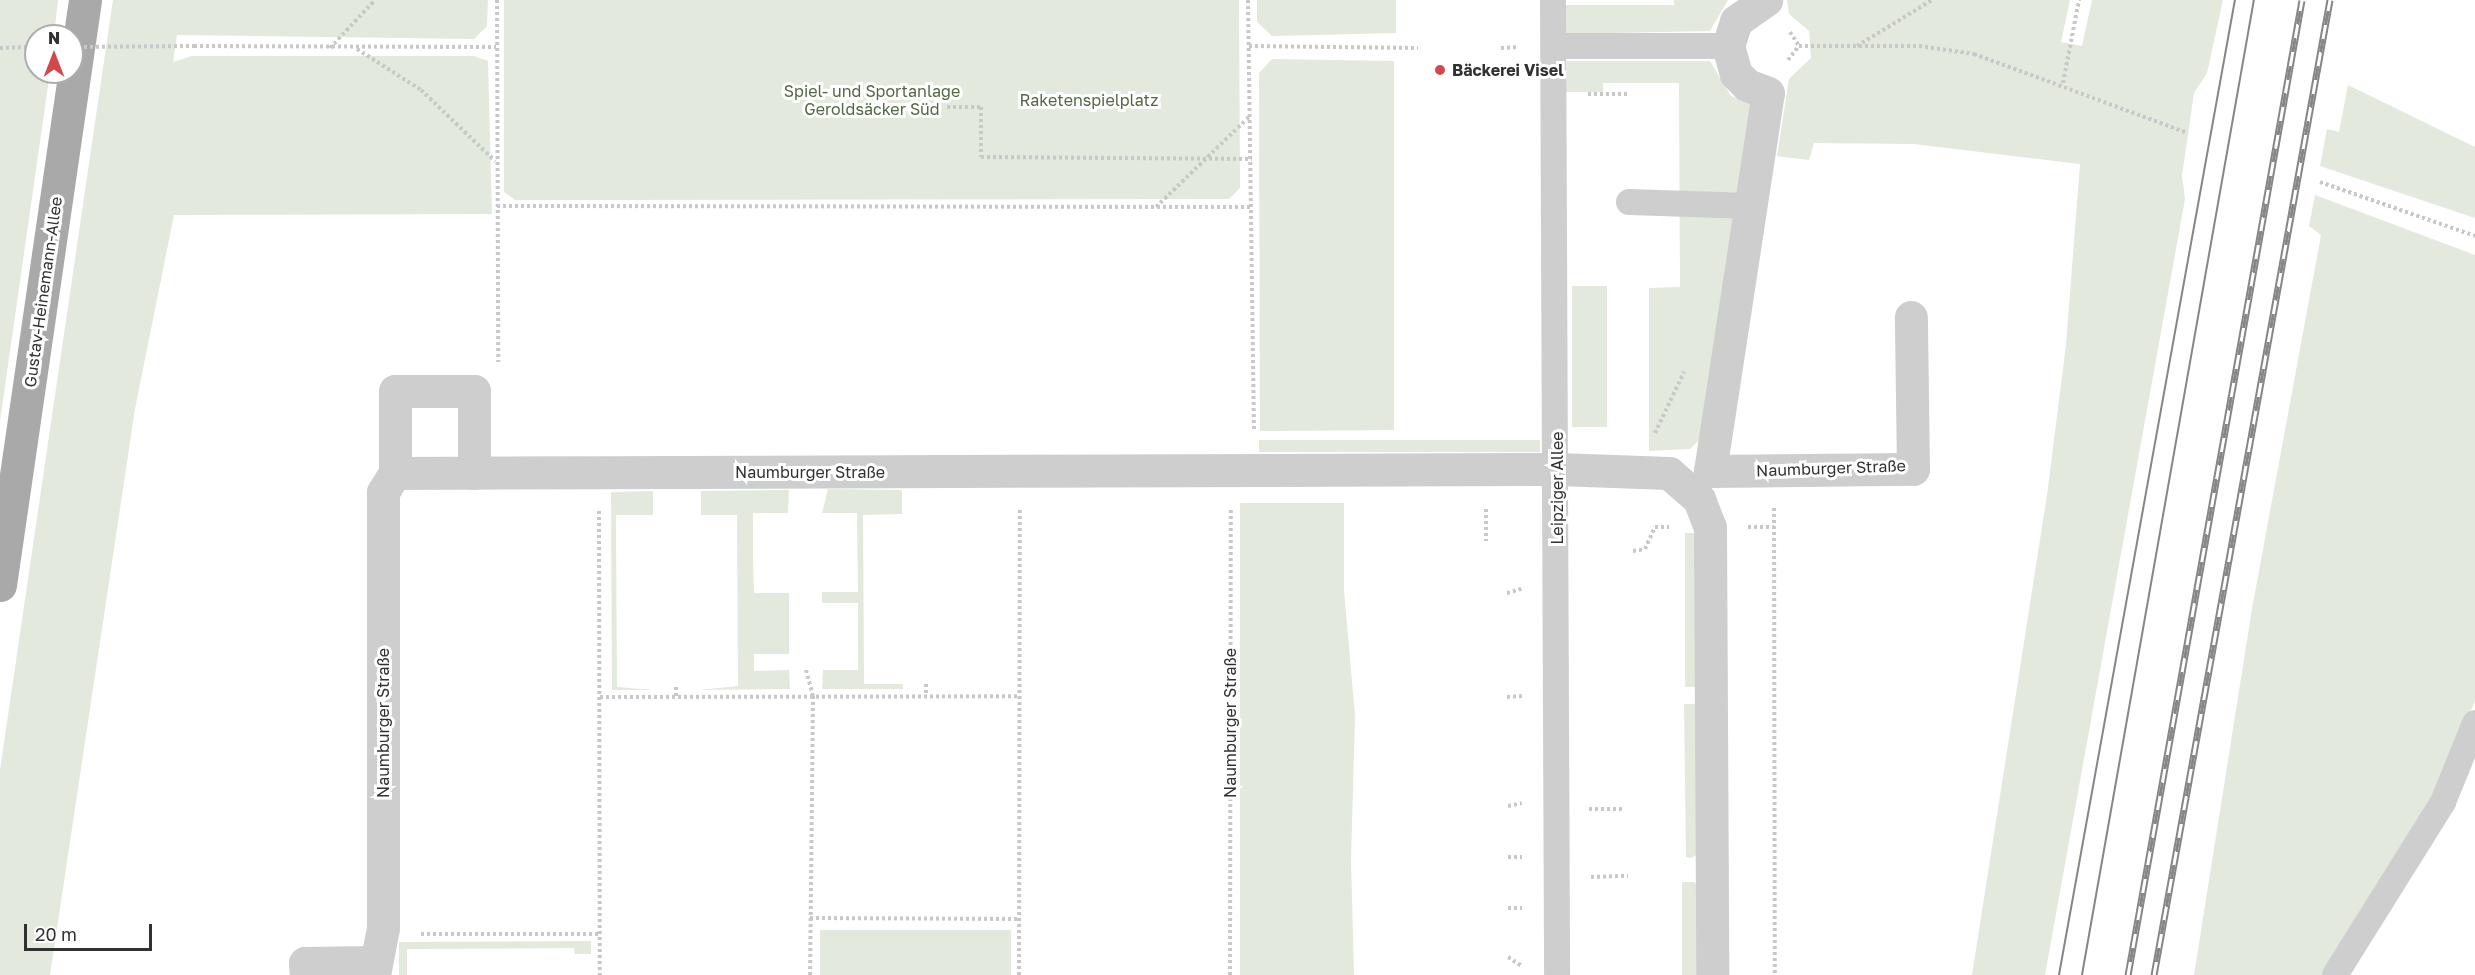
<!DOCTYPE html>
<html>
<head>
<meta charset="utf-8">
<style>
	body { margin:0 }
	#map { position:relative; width:2475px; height:975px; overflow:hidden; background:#fff; font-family:"Golos Text",sans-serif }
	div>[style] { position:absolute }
	.green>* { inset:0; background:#e3e9dd; transform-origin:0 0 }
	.path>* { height:4px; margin-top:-2px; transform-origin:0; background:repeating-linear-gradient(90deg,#c8c8c8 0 3px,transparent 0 6px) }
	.service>* { height:26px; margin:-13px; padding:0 13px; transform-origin:13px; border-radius:13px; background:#cecece }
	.minor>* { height:33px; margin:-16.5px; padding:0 16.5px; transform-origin:16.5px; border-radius:16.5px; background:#cecece }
	.primary>* { height:33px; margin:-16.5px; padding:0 16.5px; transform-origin:16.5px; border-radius:16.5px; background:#a9a9a9 }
	.tram>* { height:1.5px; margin:-0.75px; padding:0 0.75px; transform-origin:0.75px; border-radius:0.75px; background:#868686 }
	.rail>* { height:7px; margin-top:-3.5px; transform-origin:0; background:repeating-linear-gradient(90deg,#fff 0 14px,#868686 0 28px); box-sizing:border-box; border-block:2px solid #868686 }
	.path-bridge>* { height:4px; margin-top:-2px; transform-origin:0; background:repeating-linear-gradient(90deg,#c8c8c8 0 3px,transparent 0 6px) }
	.dots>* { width:16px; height:16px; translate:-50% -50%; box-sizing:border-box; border:3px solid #fff; border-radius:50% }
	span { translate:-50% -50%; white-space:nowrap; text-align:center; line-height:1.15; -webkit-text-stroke:6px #fff; paint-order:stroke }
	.poi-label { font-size:16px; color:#313131; font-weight:700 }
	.left { translate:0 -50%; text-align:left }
	.park-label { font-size:16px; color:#526843 }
	.street-label { font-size:16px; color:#313131 }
	.north { position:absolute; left:24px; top:24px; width:60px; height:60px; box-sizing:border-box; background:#fff; border:2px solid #adadad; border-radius:50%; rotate:0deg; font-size:16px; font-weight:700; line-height:24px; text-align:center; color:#313131 }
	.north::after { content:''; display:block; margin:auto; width:21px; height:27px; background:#d2484d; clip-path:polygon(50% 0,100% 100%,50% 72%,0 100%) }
	.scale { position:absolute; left:24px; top:924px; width:128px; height:27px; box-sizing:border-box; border:3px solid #313131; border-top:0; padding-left:8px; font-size:18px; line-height:21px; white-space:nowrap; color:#313131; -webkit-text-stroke:4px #fff; paint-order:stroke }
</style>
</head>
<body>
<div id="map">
	<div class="green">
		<div style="clip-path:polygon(0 0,58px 0,54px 36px,36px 36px,36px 72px,50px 72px,0 421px)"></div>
		<div style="clip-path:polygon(113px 0,488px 0,487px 26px,474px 39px,177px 35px,173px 62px,192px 56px,474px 56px,488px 61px,492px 214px,174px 215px,135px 409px,50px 975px,0 975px,0 770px)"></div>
		<div style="clip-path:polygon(504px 0,1239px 0,1240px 188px,1229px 199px,515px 200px,504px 192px)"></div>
		<div style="clip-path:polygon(1257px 0,1396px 0,1396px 33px,1272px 36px,1257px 22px)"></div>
		<div style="clip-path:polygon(1674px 0,1728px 0,1710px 31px,1565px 34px,1566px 5px,1674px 5px)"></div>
		<div style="clip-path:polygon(1787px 0,2070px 0,2061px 42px,2082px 46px,2092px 0,2223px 0,2207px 73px,2194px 93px,2182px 175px,2185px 199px,2045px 975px,1972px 975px,2047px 495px,2066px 345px,2080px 164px,1914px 144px,1814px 143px,1809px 160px,1777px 156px,1789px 79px,1811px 58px,1809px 31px,1789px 14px)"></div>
		<div style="clip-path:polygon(1272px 59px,1394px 61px,1394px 430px,1260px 431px,1259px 73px)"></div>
		<div style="clip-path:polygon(1567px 61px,1710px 61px,1731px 96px,1757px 104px,1699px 440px,1690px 449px,1649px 451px,1649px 288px,1680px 287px,1679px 83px,1603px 83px,1603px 92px,1565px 92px)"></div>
		<div style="clip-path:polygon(2348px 85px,2475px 147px,2475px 218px,2320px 166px,2327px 129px,2339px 132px)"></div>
		<div style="clip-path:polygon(2315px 195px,2475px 255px,2475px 701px,2432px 799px,2323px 975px,2194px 975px,2252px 609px,2321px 235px,2309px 226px)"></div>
		<div style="left:1572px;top:286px;width:35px;height:141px"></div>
		<div style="left:1540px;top:440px;width:12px;height:281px;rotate:90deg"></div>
		<div style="clip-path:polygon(828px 489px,902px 490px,902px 514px,863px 515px,864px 684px,903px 684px,903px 689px,822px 689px,823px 670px,858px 670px,858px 603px,822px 603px,822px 592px,858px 592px,857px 513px,822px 513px)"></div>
		<div style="clip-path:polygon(789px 490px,788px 513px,753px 513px,753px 561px,754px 593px,789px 593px,789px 654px,754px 654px,754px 671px,789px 670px,790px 689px,699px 690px,738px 686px,737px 515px,701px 515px,701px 491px)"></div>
		<div style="clip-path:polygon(653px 491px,653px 515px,616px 515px,616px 534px,617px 687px,654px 690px,612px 690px,611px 492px)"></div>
		<div style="clip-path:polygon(1240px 503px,1344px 503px,1344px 590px,1355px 716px,1351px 860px,1354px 975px,1240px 975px)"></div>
		<div style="left:1685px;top:533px;width:17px;height:154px"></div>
		<div style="clip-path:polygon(1684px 704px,1697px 704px,1701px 852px,1691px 858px,1686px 857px)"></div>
		<div style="clip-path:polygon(1682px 882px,1694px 882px,1700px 888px,1700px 975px,1682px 975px)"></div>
		<div style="left:820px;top:930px;width:191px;height:45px"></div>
		<div style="clip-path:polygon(591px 941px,591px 954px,575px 954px,574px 948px,407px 949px,407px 975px,399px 975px,399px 942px)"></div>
	</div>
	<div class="path">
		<div style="left:497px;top:0;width:362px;rotate:89.8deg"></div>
		<div style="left:1248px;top:0;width:431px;rotate:89.2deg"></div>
		<div style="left:1790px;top:32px;width:17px;rotate:57deg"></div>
		<div style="left:194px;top:46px;width:302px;rotate:0.2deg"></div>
		<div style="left:1249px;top:46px;width:169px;rotate:0.7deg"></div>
		<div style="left:1799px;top:46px;width:120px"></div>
		<div style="left:1919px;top:46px;width:56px;rotate:8.3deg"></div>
		<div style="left:1974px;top:54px;width:228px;rotate:20.3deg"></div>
		<div style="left:1857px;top:46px;width:88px;rotate:-31.5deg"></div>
		<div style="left:0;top:48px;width:36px;rotate:-2deg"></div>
		<div style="left:330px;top:48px;width:66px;rotate:-46.8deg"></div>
		<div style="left:1501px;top:48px;width:18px;rotate:-3deg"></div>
		<div style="left:357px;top:49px;width:76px;rotate:32.6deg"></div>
		<div style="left:421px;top:90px;width:103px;rotate:43.8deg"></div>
		<div style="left:1788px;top:60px;width:18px;rotate:-52deg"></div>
		<div style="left:2063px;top:83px;width:85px;rotate:-79.1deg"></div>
		<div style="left:1588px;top:94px;width:41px"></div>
		<div style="left:947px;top:107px;width:34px"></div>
		<div style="left:981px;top:107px;width:50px;rotate:90deg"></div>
		<div style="left:981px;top:157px;width:271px;rotate:0.4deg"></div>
		<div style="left:2320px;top:182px;width:164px;rotate:19.2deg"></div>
		<div style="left:497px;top:206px;width:755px;rotate:0.08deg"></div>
		<div style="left:1156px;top:207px;width:131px;rotate:-44.1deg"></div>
		<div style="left:1655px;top:433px;width:68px;rotate:-64.6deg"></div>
		<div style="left:1774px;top:508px;width:467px;rotate:89.9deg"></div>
		<div style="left:1486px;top:509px;width:32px;rotate:90deg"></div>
		<div style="left:599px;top:511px;width:464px;rotate:89.9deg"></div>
		<div style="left:1748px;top:527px;width:26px"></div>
		<div style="left:1633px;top:551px;width:12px;rotate:-9deg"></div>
		<div style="left:1645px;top:549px;width:24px;rotate:-66deg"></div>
		<div style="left:1655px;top:527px;width:14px"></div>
		<div style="left:1507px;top:593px;width:15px;rotate:-16deg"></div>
		<div style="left:806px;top:670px;width:27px;rotate:75deg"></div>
		<div style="left:813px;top:696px;width:279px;rotate:90.6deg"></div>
		<div style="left:926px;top:684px;width:12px;rotate:90deg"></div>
		<div style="left:676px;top:687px;width:10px;rotate:90deg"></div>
		<div style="left:600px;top:697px;width:419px;rotate:-0.1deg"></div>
		<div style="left:1507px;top:697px;width:15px;rotate:-4deg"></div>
		<div style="left:1508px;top:806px;width:14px;rotate:-12deg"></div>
		<div style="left:1589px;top:809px;width:34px"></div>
		<div style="left:1508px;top:857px;width:14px"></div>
		<div style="left:1591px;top:877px;width:37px;rotate:-2deg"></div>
		<div style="left:1508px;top:908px;width:14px"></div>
		<div style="left:810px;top:918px;width:208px;rotate:0.3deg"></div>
		<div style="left:421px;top:934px;width:179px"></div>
		<div style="left:1508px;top:957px;width:17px;rotate:33deg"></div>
		<div style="left:1019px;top:975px;width:467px;rotate:-89.9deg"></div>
		<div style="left:1230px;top:975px;width:468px;rotate:-89.9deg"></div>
	</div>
	<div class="service">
		<div style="left:1553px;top:0;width:975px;rotate:89.76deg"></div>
		<div style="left:1554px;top:46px;width:174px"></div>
		<div style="left:1629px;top:202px;width:122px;rotate:1.9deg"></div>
		<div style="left:2335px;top:975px;width:204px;rotate:-58deg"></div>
		<div style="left:2443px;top:802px;width:85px;rotate:-67.9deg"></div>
	</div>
	<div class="minor">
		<div style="left:1710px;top:471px;width:382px;rotate:-81.3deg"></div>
		<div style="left:1768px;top:93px;width:22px;rotate:-159deg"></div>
		<div style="left:1747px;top:85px;width:16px;rotate:-135deg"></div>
		<div style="left:1736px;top:74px;width:29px;rotate:-106deg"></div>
		<div style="left:1728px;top:46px;width:26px;rotate:-72deg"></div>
		<div style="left:1736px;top:21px;width:37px;rotate:-35deg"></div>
		<div style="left:1710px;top:471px;width:203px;rotate:-0.6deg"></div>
		<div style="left:1913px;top:469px;width:152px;rotate:-90.8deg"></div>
		<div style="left:395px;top:473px;width:1162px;rotate:-0.2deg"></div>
		<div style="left:1557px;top:469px;width:112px;rotate:2deg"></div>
		<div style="left:1669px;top:473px;width:40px;rotate:41deg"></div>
		<div style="left:1699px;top:499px;width:30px;rotate:69deg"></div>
		<div style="left:1710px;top:527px;width:448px;rotate:89.7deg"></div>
		<div style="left:306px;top:975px;width:12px;rotate:-95deg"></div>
		<div style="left:305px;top:963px;width:68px;rotate:-0.8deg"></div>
		<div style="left:374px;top:975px;width:48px;rotate:-79.2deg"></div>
		<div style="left:383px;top:928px;width:436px;rotate:-90deg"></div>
		<div style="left:383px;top:492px;width:22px;rotate:-58deg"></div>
		<div style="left:395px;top:473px;width:82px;rotate:-90deg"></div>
		<div style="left:395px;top:391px;width:79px"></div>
		<div style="left:474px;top:391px;width:82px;rotate:90deg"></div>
	</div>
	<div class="primary">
		<div style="left:0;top:585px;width:591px;rotate:-81.73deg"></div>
	</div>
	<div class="tram">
		<div style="left:2059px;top:975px;width:991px;rotate:-79.77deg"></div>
		<div style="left:2082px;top:975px;width:990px;rotate:-80deg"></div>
	</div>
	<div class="rail">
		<div style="left:2128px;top:975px;width:990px;rotate:-79.88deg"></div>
		<div style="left:2154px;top:975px;width:991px;rotate:-79.77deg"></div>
	</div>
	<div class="path-bridge">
		<div style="left:72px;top:47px;width:122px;rotate:-0.5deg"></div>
	</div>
	<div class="dots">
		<div style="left:1440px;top:70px;background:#d2484d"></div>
	</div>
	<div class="poi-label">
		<span class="left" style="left:1452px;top:70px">Bäckerei Visel</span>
	</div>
	<div class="park-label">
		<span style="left:872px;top:100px">Spiel- und Sportanlage<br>Geroldsäcker Süd</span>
		<span style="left:1089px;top:100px">Raketenspielplatz</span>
	</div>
	<div class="street-label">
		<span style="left:43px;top:292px;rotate:-82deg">Gustav-Heinemann-Allee</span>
		<span style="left:1831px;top:468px;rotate:-2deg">Naumburger Straße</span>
		<span style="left:810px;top:472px">Naumburger Straße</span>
		<span style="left:1557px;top:488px;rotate:-90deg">Leipziger Allee</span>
		<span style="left:383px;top:723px;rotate:-90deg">Naumburger Straße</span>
		<span style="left:1230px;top:723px;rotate:-90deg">Naumburger Straße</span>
	</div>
	<div class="north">N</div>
	<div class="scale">20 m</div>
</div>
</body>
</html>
